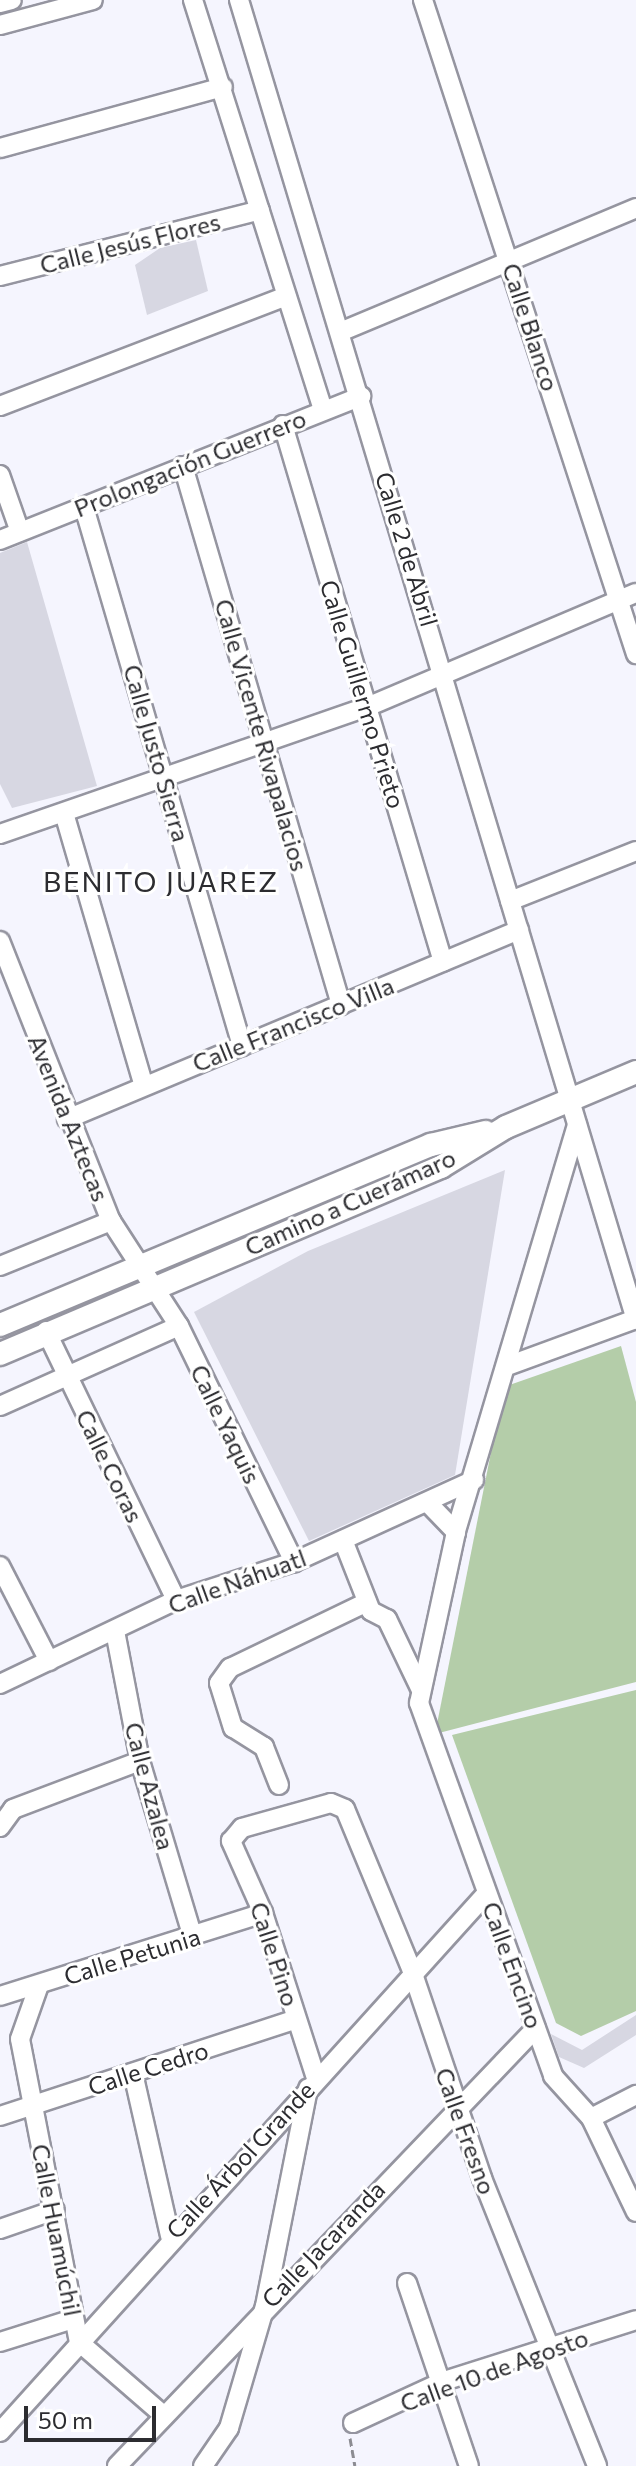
<!DOCTYPE html>
<html>
<head>
<meta charset="utf-8">
<style>
	body { margin:0 }
	#map { position:relative; width:636px; height:2466px; overflow:hidden; background:#f5f5fe; font-family:Commissioner,sans-serif }
	div>[style] { position:absolute }
	.green>* { inset:0; background:#b4cda9 }
	.building>* { inset:0; background:#d7d7e2 }
	.path>* { height:3px; margin-top:-1.5px; transform-origin:0; background:repeating-linear-gradient(90deg,#8c8c92 0 8px,transparent 0 12px) }
	.roads { filter:drop-shadow(2px 0 #9595a0) drop-shadow(-2px 0 #9595a0) drop-shadow(0 2px #9595a0) drop-shadow(0 -2px #9595a0) }
	.minor>* { height:18px; margin:-9px; padding:0 9px; transform-origin:9px; border-radius:9px; background:#fff }
	.major>* { height:22px; margin:-11px; padding:0 11px; transform-origin:11px; border-radius:11px; background:#fff }
	span { translate:-50% -50%; white-space:nowrap; text-align:center; line-height:1.15; -webkit-text-stroke:6px #fff; paint-order:stroke }
	.street-label { font-size:24px; color:#2c2c30 }
	.quarter-label { font-size:28px; color:#2c2c30; letter-spacing:2px }
	.scale { position:absolute; left:24px; top:2406px; width:132px; height:36px; box-sizing:border-box; border:4px solid #2c2c30; border-top:0; padding-left:10px; font-size:24px; line-height:28px; white-space:nowrap; color:#2c2c30; -webkit-text-stroke:6px #fff; paint-order:stroke }
</style>
</head>
<body>
<div id="map">
	<div class="green">
		<div style="clip-path:polygon(621px 1346px,636px 1402px,636px 1682px,435px 1734px,504px 1387px)"></div>
		<div style="clip-path:polygon(636px 1690px,636px 2011px,581px 2036px,556px 2023px,452px 1735px)"></div>
	</div>
	<div class="building">
		<div style="clip-path:polygon(196px 240px,208px 291px,147px 315px,135px 265px,160px 248px)"></div>
		<div style="clip-path:polygon(27px 542px,97px 786px,12px 808px,0 784px,0 553px)"></div>
		<div style="clip-path:polygon(505px 1170px,455px 1475px,309px 1541px,194px 1312px,308px 1251px)"></div>
		<div style="clip-path:polygon(636px 2015px,636px 2035px,584px 2068px,559px 2057px,551px 2034px,582px 2050px)"></div>
	</div>
	<div class="path">
		<div style="left:350px;top:2438px;width:28px;rotate:80deg"></div>
	</div>
	<div class="roads">
		<div class="minor">
			<div style="left:193px;top:0;width:430px;rotate:72.4deg"></div>
			<div style="left:239px;top:0;width:1378px;rotate:73.26deg"></div>
			<div style="left:423px;top:0;width:688px;rotate:71.96deg"></div>
			<div style="left:0;top:3px;width:12px;rotate:-14deg"></div>
			<div style="left:0;top:25px;width:96px;rotate:-15deg"></div>
			<div style="left:0;top:148px;width:231px;rotate:-15.3deg"></div>
			<div style="left:0;top:276px;width:268px;rotate:-14.2deg"></div>
			<div style="left:340px;top:332px;width:321px;rotate:-22.7deg"></div>
			<div style="left:0;top:406px;width:306px;rotate:-21deg"></div>
			<div style="left:283px;top:425px;width:560px;rotate:73.41deg"></div>
			<div style="left:183px;top:466px;width:562px;rotate:73.66deg"></div>
			<div style="left:0;top:475px;width:60px;rotate:70.7deg"></div>
			<div style="left:84px;top:507px;width:562px;rotate:73.66deg"></div>
			<div style="left:0;top:540px;width:389px;rotate:-21.7deg"></div>
			<div style="left:64px;top:813px;width:284px;rotate:73.7deg"></div>
			<div style="left:0;top:834px;width:388px;rotate:-19.1deg"></div>
			<div style="left:367px;top:707px;width:292px;rotate:-23deg"></div>
			<div style="left:510px;top:901px;width:136px;rotate:-21.6deg"></div>
			<div style="left:0;top:941px;width:301px;rotate:68.4deg"></div>
			<div style="left:111px;top:1221px;width:125px;rotate:57.1deg"></div>
			<div style="left:179px;top:1326px;width:263px;rotate:64deg"></div>
			<div style="left:67px;top:1119px;width:490px;rotate:-22.7deg"></div>
			<div style="left:577px;top:1125px;width:425px;rotate:106.6deg"></div>
			<div style="left:456px;top:1532px;width:175px;rotate:102.2deg"></div>
			<div style="left:419px;top:1703px;width:396px;rotate:70.2deg"></div>
			<div style="left:553px;top:2076px;width:57px;rotate:47.9deg"></div>
			<div style="left:591px;top:2118px;width:104px;rotate:64.4deg"></div>
			<div style="left:0;top:1266px;width:120px;rotate:-22.1deg"></div>
			<div style="left:46px;top:1331px;width:299px;rotate:64.2deg"></div>
			<div style="left:510px;top:1365px;width:134px;rotate:-20.1deg"></div>
			<div style="left:0;top:1406px;width:196px;rotate:-24.1deg"></div>
			<div style="left:427px;top:1502px;width:42px;rotate:46deg"></div>
			<div style="left:343px;top:1540px;width:76px;rotate:68.5deg"></div>
			<div style="left:371px;top:1611px;width:18px;rotate:27deg"></div>
			<div style="left:387px;top:1619px;width:79px;rotate:64.4deg"></div>
			<div style="left:0;top:1566px;width:107px;rotate:62.7deg"></div>
			<div style="left:115px;top:1631px;width:132px;rotate:79.1deg"></div>
			<div style="left:140px;top:1761px;width:185px;rotate:73.3deg"></div>
			<div style="left:0;top:1684px;width:195px;rotate:-25.5deg"></div>
			<div style="left:176px;top:1600px;width:124px;rotate:-17.9deg"></div>
			<div style="left:294px;top:1562px;width:198px;rotate:-24.5deg"></div>
			<div style="left:279px;top:1785px;width:41px;rotate:-111.5deg"></div>
			<div style="left:264px;top:1747px;width:36px;rotate:-148deg"></div>
			<div style="left:233px;top:1728px;width:47px;rotate:-107.3deg"></div>
			<div style="left:219px;top:1683px;width:19px;rotate:-54deg"></div>
			<div style="left:230px;top:1668px;width:152px;rotate:-25.7deg"></div>
			<div style="left:0;top:1827px;width:22px;rotate:-54deg"></div>
			<div style="left:13px;top:1809px;width:136px;rotate:-20.7deg"></div>
			<div style="left:39px;top:1985px;width:57px;rotate:109.4deg"></div>
			<div style="left:20px;top:2039px;width:309px;rotate:79deg"></div>
			<div style="left:79px;top:2342px;width:108px;rotate:40.9deg"></div>
			<div style="left:0;top:1996px;width:276px;rotate:-17.5deg"></div>
			<div style="left:133px;top:2073px;width:167px;rotate:77.2deg"></div>
			<div style="left:316px;top:2078px;width:173px;rotate:-107.8deg"></div>
			<div style="left:263px;top:1913px;width:79px;rotate:-114deg"></div>
			<div style="left:231px;top:1841px;width:17px;rotate:-50deg"></div>
			<div style="left:242px;top:1828px;width:92px;rotate:-15.7deg"></div>
			<div style="left:331px;top:1803px;width:15px;rotate:23deg"></div>
			<div style="left:345px;top:1809px;width:175px;rotate:67.5deg"></div>
			<div style="left:412px;top:1971px;width:219px;rotate:71.3deg"></div>
			<div style="left:482px;top:2178px;width:310px;rotate:68.2deg"></div>
			<div style="left:0;top:2116px;width:311px;rotate:-18.1deg"></div>
			<div style="left:591px;top:2118px;width:51px;rotate:-27.1deg"></div>
			<div style="left:0;top:2229px;width:58px;rotate:-19.1deg"></div>
			<div style="left:407px;top:2283px;width:193px;rotate:71.3deg"></div>
			<div style="left:0;top:2342px;width:77px;rotate:-17.5deg"></div>
			<div style="left:353px;top:2423px;width:100px;rotate:-24.8deg"></div>
			<div style="left:444px;top:2381px;width:201px;rotate:-17.6deg"></div>
			<div style="left:0;top:2432px;width:725px;rotate:-47.91deg"></div>
			<div style="left:117px;top:2466px;width:606px;rotate:-46.27deg"></div>
			<div style="left:203px;top:2466px;width:46px;rotate:-55.6deg"></div>
			<div style="left:229px;top:2428px;width:127px;rotate:-73.6deg"></div>
			<div style="left:265px;top:2306px;width:222px;rotate:-78.8deg"></div>
		</div>
		<div class="major">
			<div style="left:0;top:1325px;width:467px;rotate:-22.7deg"></div>
			<div style="left:431px;top:1145px;width:56px;rotate:-13.5deg"></div>
			<div style="left:0;top:1354px;width:479px;rotate:-23deg"></div>
			<div style="left:441px;top:1167px;width:76px;rotate:-31.6deg"></div>
			<div style="left:506px;top:1127px;width:141px;rotate:-22.9deg"></div>
		</div>
	</div>
	<div class="street-label">
		<span style="left:130px;top:243px;rotate:-14deg">Calle Jesús Flores</span>
		<span style="left:531px;top:327px;rotate:72deg">Calle Blanco</span>
		<span style="left:190px;top:463px;rotate:-22deg">Prolongación Guerrero</span>
		<span style="left:407px;top:549px;rotate:73deg">Calle 2 de Abril</span>
		<span style="left:363px;top:694px;rotate:73deg">Calle Guillermo Prieto</span>
		<span style="left:262px;top:735px;rotate:74deg">Calle Vicente Rivapalacios</span>
		<span style="left:157px;top:753px;rotate:74deg">Calle Justo Sierra</span>
		<span style="left:293px;top:1024px;rotate:-22deg">Calle Francisco Villa</span>
		<span style="left:69px;top:1118px;rotate:68deg">Avenida Aztecas</span>
		<span style="left:350px;top:1202px;rotate:-24deg">Camino a Cuerámaro</span>
		<span style="left:226px;top:1424px;rotate:64deg">Calle Yaquis</span>
		<span style="left:110px;top:1466px;rotate:64deg">Calle Coras</span>
		<span style="left:237px;top:1581px;rotate:-20deg">Calle Náhuatl</span>
		<span style="left:150px;top:1786px;rotate:75deg">Calle Azalea</span>
		<span style="left:275px;top:1954px;rotate:72deg">Calle Pino</span>
		<span style="left:132px;top:1956px;rotate:-17deg">Calle Petunia</span>
		<span style="left:513px;top:1965px;rotate:70deg">Calle Encino</span>
		<span style="left:148px;top:2068px;rotate:-18deg">Calle Cedro</span>
		<span style="left:466px;top:2131px;rotate:70deg">Calle Fresno</span>
		<span style="left:240px;top:2160px;rotate:-47deg">Calle Árbol Grande</span>
		<span style="left:57px;top:2230px;rotate:79deg">Calle Huamúchil</span>
		<span style="left:323px;top:2244px;rotate:-46deg">Calle Jacaranda</span>
		<span style="left:494px;top:2370px;rotate:-20deg">Calle 10 de Agosto</span>
	</div>
	<div class="quarter-label">
		<span style="left:161px;top:881px">BENITO JUAREZ</span>
	</div>
	<div class="scale">50 m</div>
</div>
</body>
</html>
